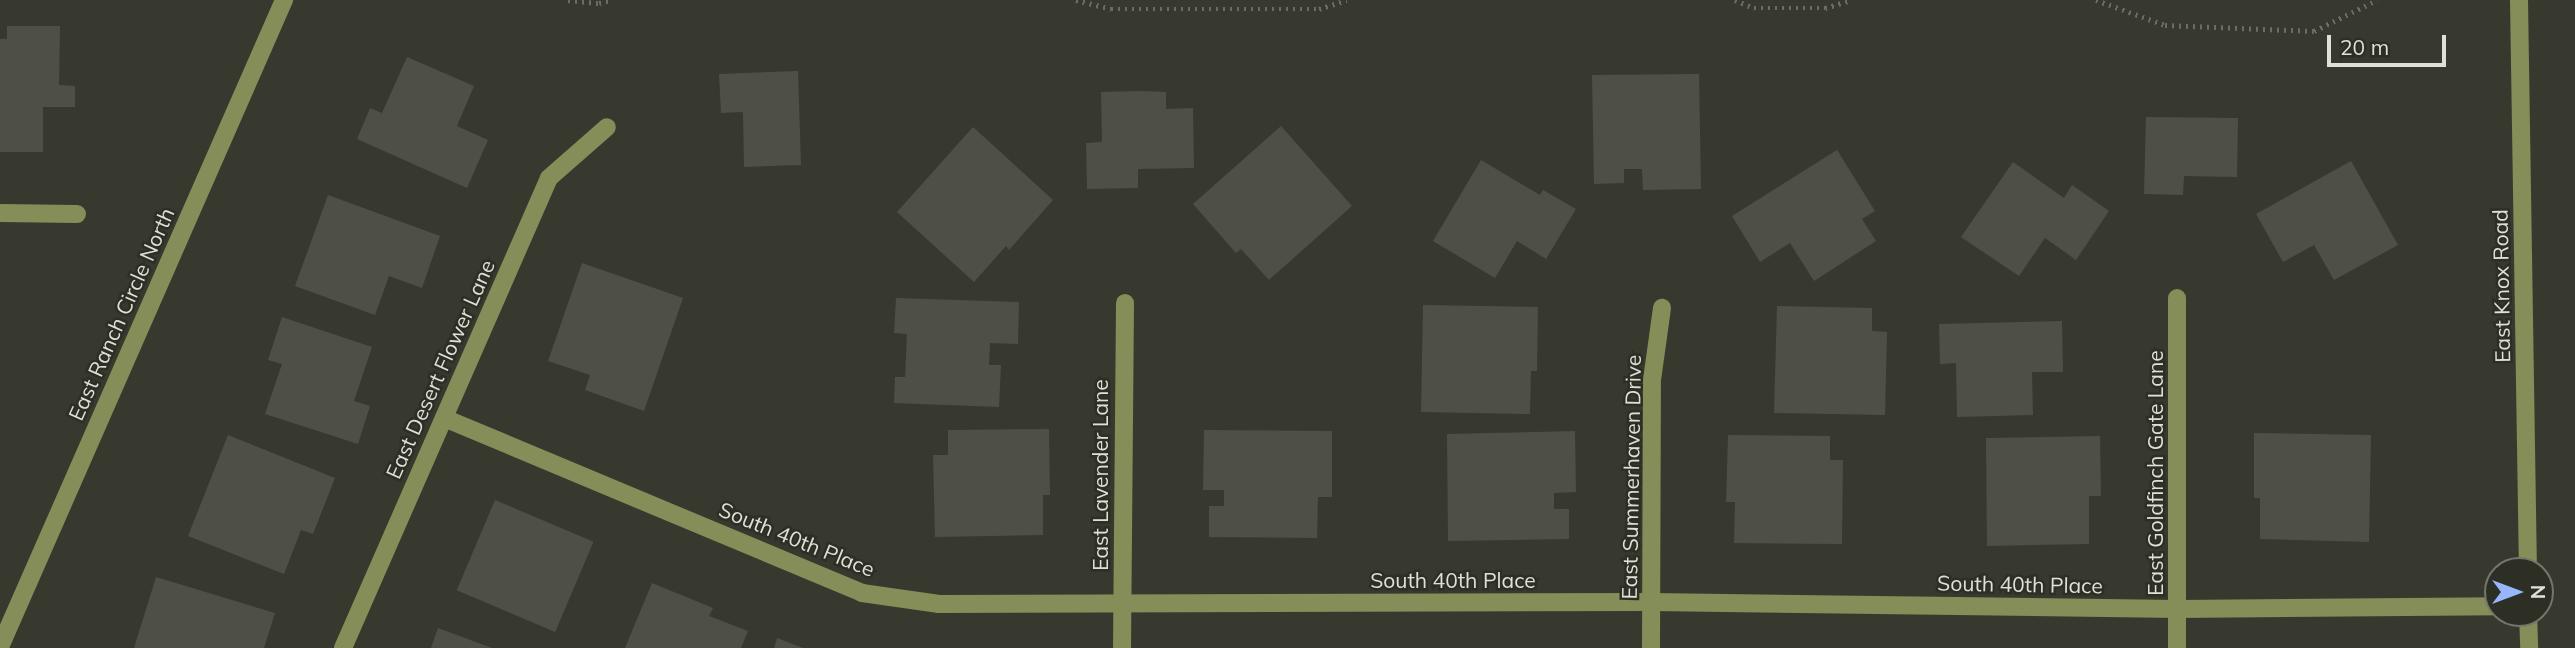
<!DOCTYPE html>
<html>
<head>
<meta charset="utf-8">
<style>
	body { margin:0 }
	#map { position:relative; width:2575px; height:648px; overflow:hidden; background:#37392f; font-family:Mulish,sans-serif }
	div>[style] { position:absolute }
	.building>* { inset:0; background:#4e5046; transform-origin:0 0 }
	.path>* { height:4.5px; margin-top:-2.25px; transform-origin:0; background:repeating-linear-gradient(90deg,#6b6d63 0 2px,transparent 0 7px) }
	.minor>* { height:18px; margin:-9px; padding:0 9px; transform-origin:9px; border-radius:9px; background:#858d58 }
	span { translate:-50% -50%; white-space:nowrap; text-align:center; line-height:1.15; -webkit-text-stroke:5px #2d2f25; paint-order:stroke }
	.street-label { font-size:21px; color:#dee0d9 }
	.north { position:absolute; left:2484px; top:557px; width:70px; height:70px; box-sizing:border-box; background:#2d2f25; border:2px solid #74766d; border-radius:50%; rotate:90deg; font-size:19px; font-weight:700; line-height:28px; text-align:center; color:#dee0d9 }
	.north::after { content:''; display:block; margin:auto; width:24px; height:32px; background:#97b6fd; clip-path:polygon(50% 0,100% 100%,50% 72%,0 100%) }
	.scale { position:absolute; left:2327px; top:35px; width:119px; height:32px; box-sizing:border-box; border:4px solid #dee0d9; border-top:0; padding-left:9px; font-size:21px; line-height:24px; white-space:nowrap; color:#dee0d9; -webkit-text-stroke:5px #2d2f25; paint-order:stroke }
</style>
</head>
<body>
<div id="map">
	<div class="building">
		<div style="clip-path:polygon(7px 26px,60px 26px,59px 85px,75px 86px,75px 107px,43px 107px,43px 152px,0 152px,0 39px,7px 39px)"></div>
		<div style="clip-path:polygon(407px 57px,474px 86px,457px 126px,488px 140px,467px 188px,357px 139px,370px 108px,382px 113px)"></div>
		<div style="clip-path:polygon(798px 71px,801px 165px,744px 167px,743px 112px,721px 113px,719px 74px)"></div>
		<div style="clip-path:polygon(1699px 74px,1701px 189px,1643px 190px,1642px 169px,1624px 169px,1624px 183px,1594px 184px,1592px 75px)"></div>
		<div style="clip-path:polygon(1141px 91px,1166px 92px,1166px 109px,1193px 108px,1194px 168px,1138px 169px,1138px 188px,1087px 189px,1086px 143px,1102px 142px,1101px 92px)"></div>
		<div style="clip-path:polygon(2146px 117px,2238px 118px,2237px 177px,2184px 176px,2183px 195px,2144px 194px)"></div>
		<div style="clip-path:polygon(1281px 126px,1352px 206px,1269px 280px,1241px 249px,1236px 253px,1193px 204px)"></div>
		<div style="clip-path:polygon(973px 127px,1053px 200px,1009px 250px,1006px 246px,974px 282px,897px 212px)"></div>
		<div style="clip-path:polygon(1837px 150px,1875px 211px,1862px 219px,1876px 241px,1814px 281px,1790px 243px,1760px 262px,1732px 216px)"></div>
		<div style="clip-path:polygon(1481px 160px,1540px 195px,1543px 190px,1576px 209px,1546px 259px,1517px 241px,1495px 278px,1433px 241px)"></div>
		<div style="clip-path:polygon(2351px 161px,2398px 245px,2334px 280px,2314px 245px,2283px 262px,2256px 214px)"></div>
		<div style="clip-path:polygon(2013px 162px,2064px 198px,2072px 185px,2109px 211px,2076px 260px,2045px 238px,2019px 276px,1961px 237px)"></div>
		<div style="clip-path:polygon(328px 195px,440px 236px,422px 288px,389px 276px,375px 315px,295px 286px)"></div>
		<div style="clip-path:polygon(582px 263px,683px 298px,644px 411px,585px 390px,590px 375px,548px 361px)"></div>
		<div style="clip-path:polygon(896px 298px,1019px 302px,1018px 344px,990px 343px,989px 365px,1001px 365px,999px 407px,894px 403px,895px 377px,905px 377px,907px 334px,894px 333px)"></div>
		<div style="clip-path:polygon(1423px 305px,1538px 307px,1537px 371px,1531px 371px,1530px 414px,1421px 412px)"></div>
		<div style="clip-path:polygon(1777px 306px,1872px 308px,1872px 331px,1887px 332px,1885px 415px,1774px 413px)"></div>
		<div style="clip-path:polygon(282px 317px,372px 347px,354px 401px,370px 406px,358px 444px,265px 414px,282px 364px,268px 360px)"></div>
		<div style="clip-path:polygon(2062px 321px,2063px 372px,2032px 372px,2033px 415px,1957px 417px,1956px 363px,1940px 364px,1939px 324px)"></div>
		<div style="clip-path:polygon(1049px 429px,1050px 495px,1043px 495px,1043px 535px,935px 537px,933px 455px,948px 455px,948px 430px)"></div>
		<div style="clip-path:polygon(1204px 430px,1332px 431px,1332px 497px,1318px 497px,1317px 538px,1209px 537px,1209px 506px,1224px 506px,1224px 490px,1203px 490px)"></div>
		<div style="clip-path:polygon(1575px 431px,1576px 492px,1554px 493px,1554px 509px,1569px 509px,1569px 539px,1448px 541px,1447px 434px)"></div>
		<div style="clip-path:polygon(2254px 433px,2371px 435px,2369px 542px,2260px 539px,2260px 498px,2254px 498px)"></div>
		<div style="clip-path:polygon(228px 435px,335px 478px,313px 534px,301px 530px,284px 574px,188px 536px)"></div>
		<div style="clip-path:polygon(1728px 435px,1830px 436px,1830px 460px,1843px 460px,1842px 544px,1734px 543px,1735px 502px,1726px 502px)"></div>
		<div style="clip-path:polygon(2100px 436px,2101px 496px,2089px 496px,2089px 544px,1987px 546px,1986px 438px)"></div>
		<div style="left:495px;top:500px;width:107px;height:98px;rotate:23deg"></div>
		<div style="clip-path:polygon(156px 577px,275px 613px,264px 648px,134px 648px)"></div>
		<div style="clip-path:polygon(652px 583px,713px 608px,709px 616px,748px 631px,741px 648px,625px 648px)"></div>
		<div style="clip-path:polygon(438px 628px,492px 648px,431px 648px)"></div>
		<div style="clip-path:polygon(777px 638px,803px 648px,774px 648px)"></div>
	</div>
	<div class="path">
		<div style="left:568px;top:0;width:31px;rotate:6deg"></div>
		<div style="left:599px;top:3px;width:12px;rotate:-14deg"></div>
		<div style="left:1076px;top:0;width:36px;rotate:14deg"></div>
		<div style="left:1111px;top:9px;width:208px"></div>
		<div style="left:1319px;top:9px;width:29px;rotate:-18deg"></div>
		<div style="left:1735px;top:0;width:21px;rotate:23deg"></div>
		<div style="left:1754px;top:8px;width:71px"></div>
		<div style="left:1825px;top:8px;width:28px;rotate:-17deg"></div>
		<div style="left:2096px;top:0;width:73px;rotate:19.9deg"></div>
		<div style="left:2165px;top:25px;width:149px;rotate:2.3deg"></div>
		<div style="left:2314px;top:31px;width:70px;rotate:-26.2deg"></div>
	</div>
	<div class="minor">
		<div style="left:2519px;top:0;width:571px;rotate:89.1deg"></div>
		<div style="left:0;top:213px;width:77px;rotate:0.7deg"></div>
		<div style="left:444px;top:418px;width:453px;rotate:22.7deg"></div>
		<div style="left:862px;top:593px;width:78px;rotate:8.1deg"></div>
		<div style="left:939px;top:604px;width:712px;rotate:-0.16deg"></div>
		<div style="left:1651px;top:602px;width:526px;rotate:0.76deg"></div>
		<div style="left:2177px;top:609px;width:321px;rotate:-0.5deg"></div>
		<div style="left:2528px;top:613px;width:35px;rotate:88deg"></div>
		<div style="left:0;top:647px;width:707px;rotate:-66.3deg"></div>
		<div style="left:343px;top:648px;width:513px;rotate:-66.33deg"></div>
		<div style="left:549px;top:178px;width:77px;rotate:-41.3deg"></div>
		<div style="left:1122px;top:648px;width:345px;rotate:-89.5deg"></div>
		<div style="left:1651px;top:648px;width:268px;rotate:-89.8deg"></div>
		<div style="left:1652px;top:380px;width:73px;rotate:-82.1deg"></div>
		<div style="left:2177px;top:648px;width:350px;rotate:-90deg"></div>
	</div>
	<div class="street-label">
		<span style="left:2501px;top:286px;rotate:-91deg">East Knox Road</span>
		<span style="left:121px;top:314px;rotate:-66deg">East Ranch Circle North</span>
		<span style="left:440px;top:369px;rotate:-66deg">East Desert Flower Lane</span>
		<span style="left:2155px;top:473px;rotate:-90deg">East Goldfinch Gate Lane</span>
		<span style="left:1100px;top:475px;rotate:-90deg">East Lavender Lane</span>
		<span style="left:1631px;top:477px;rotate:-89deg">East Summerhaven Drive</span>
		<span style="left:797px;top:539px;rotate:22deg">South 40th Place</span>
		<span style="left:1453px;top:580px">South 40th Place</span>
		<span style="left:2020px;top:584px;rotate:1deg">South 40th Place</span>
	</div>
	<div class="north">N</div>
	<div class="scale">20 m</div>
</div>
</body>
</html>
